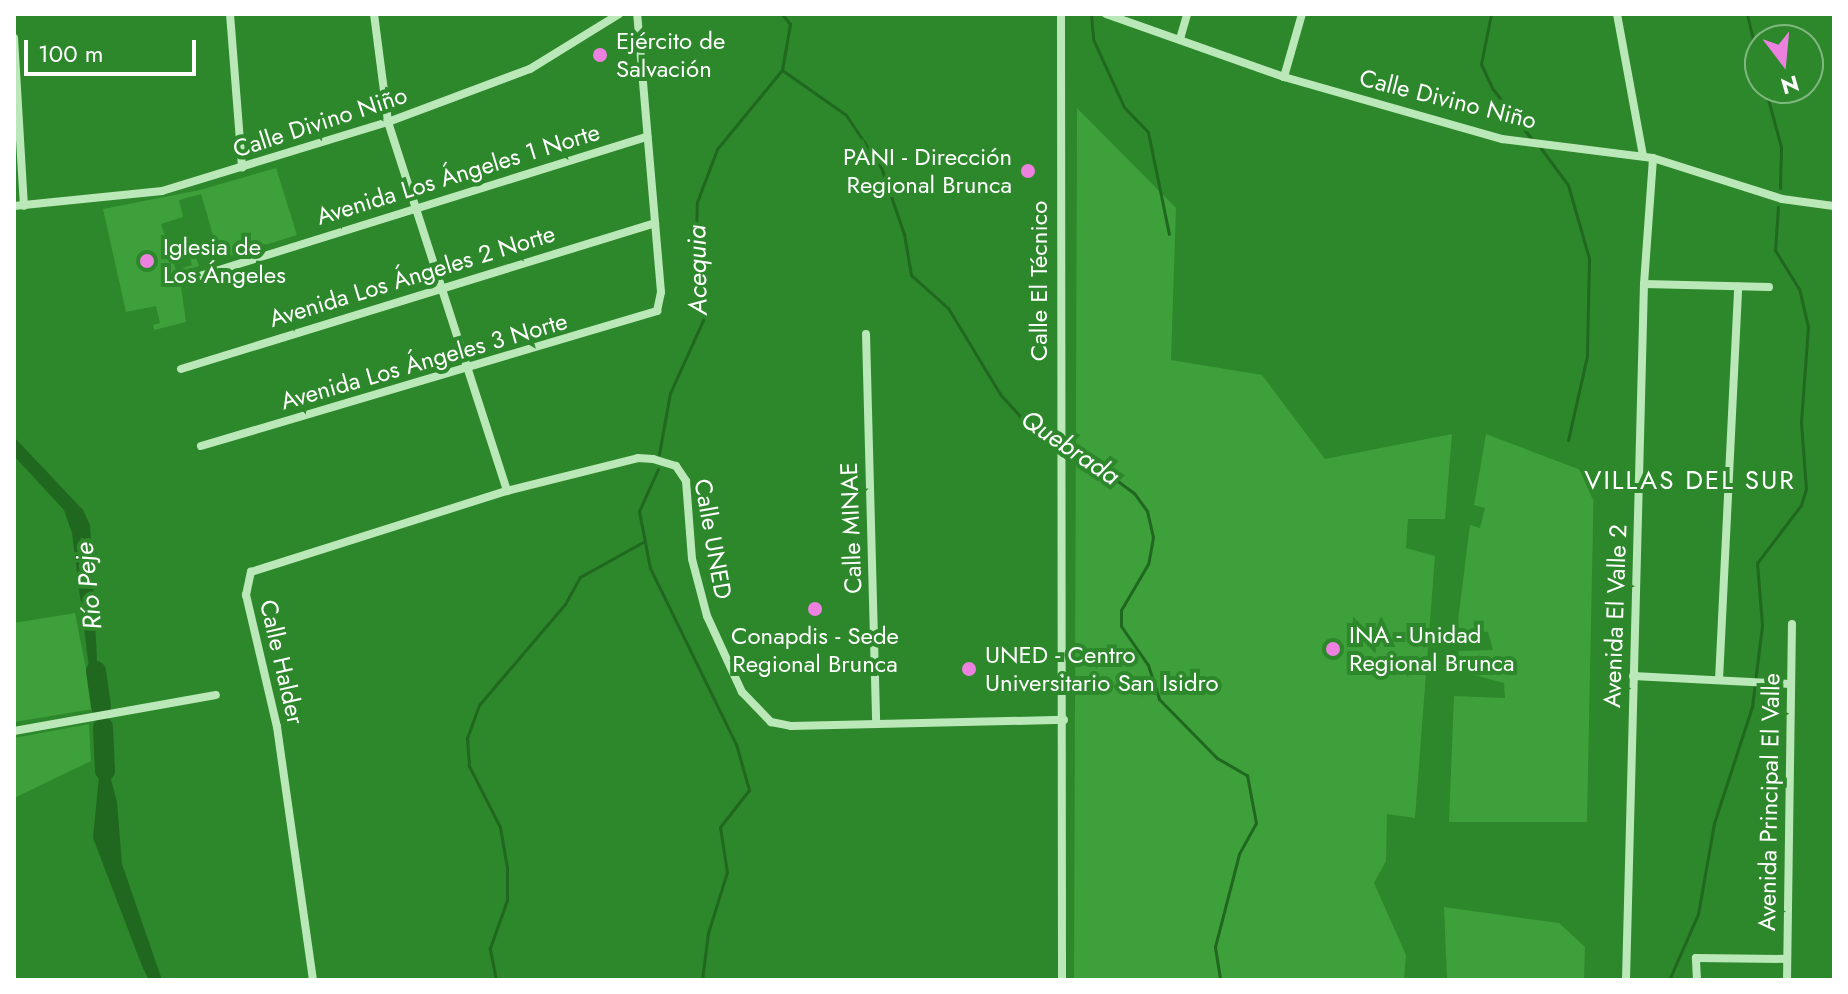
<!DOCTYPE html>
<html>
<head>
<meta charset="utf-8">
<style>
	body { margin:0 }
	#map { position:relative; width:1848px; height:994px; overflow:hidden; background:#2d872b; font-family:Jost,sans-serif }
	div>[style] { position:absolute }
	.green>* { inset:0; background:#3da03a }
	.water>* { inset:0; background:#20681f }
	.stream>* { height:3px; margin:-1.5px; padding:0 1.5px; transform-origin:1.5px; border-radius:1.5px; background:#20681f }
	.river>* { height:20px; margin:-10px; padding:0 10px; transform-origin:10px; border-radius:10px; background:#20681f }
	.minor>* { height:8px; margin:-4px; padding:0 4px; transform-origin:4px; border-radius:4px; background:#bae8b8 }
	.dots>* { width:22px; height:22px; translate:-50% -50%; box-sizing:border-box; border:4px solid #2d872b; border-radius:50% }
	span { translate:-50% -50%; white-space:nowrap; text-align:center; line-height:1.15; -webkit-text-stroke:8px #2d872b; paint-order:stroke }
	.poi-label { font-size:24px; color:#fff }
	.left { translate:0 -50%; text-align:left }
	.right { translate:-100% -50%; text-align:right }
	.street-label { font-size:24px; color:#fff }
	.water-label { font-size:26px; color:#fff; font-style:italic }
	.neighbourhood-label { font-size:26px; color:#fff; letter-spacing:2px }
	.frame { position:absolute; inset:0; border:16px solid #fff; pointer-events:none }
	.north { position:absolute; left:1744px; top:24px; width:80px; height:80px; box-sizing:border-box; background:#2d872b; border:2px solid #81b780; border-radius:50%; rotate:164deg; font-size:22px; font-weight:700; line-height:32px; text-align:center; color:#fff }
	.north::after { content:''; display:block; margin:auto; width:28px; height:36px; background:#ed81df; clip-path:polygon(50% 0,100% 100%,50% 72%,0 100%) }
	.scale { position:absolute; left:24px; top:40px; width:172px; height:36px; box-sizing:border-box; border:4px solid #fff; border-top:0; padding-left:10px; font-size:24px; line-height:28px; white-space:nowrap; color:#fff; -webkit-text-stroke:6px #2d872b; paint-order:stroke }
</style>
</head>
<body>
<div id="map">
	<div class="green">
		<div style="clip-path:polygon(1077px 108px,1176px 208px,1171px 360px,1262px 375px,1325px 459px,1452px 434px,1445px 519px,1408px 519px,1406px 548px,1435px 556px,1415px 818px,1387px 814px,1386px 861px,1374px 883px,1406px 955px,1404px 980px,1074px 980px)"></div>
		<div style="clip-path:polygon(276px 168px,297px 235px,220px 259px,201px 194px,179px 200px,183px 217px,161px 224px,176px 270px,192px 265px,188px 250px,193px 248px,199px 266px,179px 272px,186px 322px,154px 330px,153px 325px,160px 323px,156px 306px,126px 312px,103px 209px,200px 190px)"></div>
		<div style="clip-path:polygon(1486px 434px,1594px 475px,1587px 822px,1449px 822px,1454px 696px,1505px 698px,1504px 683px,1455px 670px,1459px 651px,1493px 650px,1488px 632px,1457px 629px,1470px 525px,1480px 528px,1485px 508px,1474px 505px)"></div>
		<div style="clip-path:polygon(75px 613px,94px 709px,14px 722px,14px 623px)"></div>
		<div style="clip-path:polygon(89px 724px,91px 761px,14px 798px,14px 738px)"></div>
		<div style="clip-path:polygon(1444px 907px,1559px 923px,1585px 947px,1584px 980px,1447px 980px)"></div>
	</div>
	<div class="water">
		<div style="clip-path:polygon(14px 437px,83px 510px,90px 525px,99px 698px,90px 676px,72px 533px,64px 510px,14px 456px)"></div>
		<div style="clip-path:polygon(102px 745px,117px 802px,122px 864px,162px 980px,149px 980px,142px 966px,93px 838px)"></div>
	</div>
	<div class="stream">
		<div style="left:1091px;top:14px;width:25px;rotate:85deg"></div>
		<div style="left:1093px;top:39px;width:75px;rotate:65.5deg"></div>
		<div style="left:1124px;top:107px;width:35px;rotate:46deg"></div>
		<div style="left:1148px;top:132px;width:104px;rotate:78.4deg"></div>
		<div style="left:1491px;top:14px;width:51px;rotate:101.3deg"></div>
		<div style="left:1481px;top:64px;width:26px;rotate:65deg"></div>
		<div style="left:1492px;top:88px;width:68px;rotate:52.1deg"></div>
		<div style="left:1747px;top:14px;width:57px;rotate:76.7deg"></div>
		<div style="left:782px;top:70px;width:78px;rotate:35.1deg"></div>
		<div style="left:846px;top:115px;width:63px;rotate:56.1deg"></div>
		<div style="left:881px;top:167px;width:71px;rotate:71.1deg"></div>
		<div style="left:904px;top:234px;width:42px;rotate:80.3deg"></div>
		<div style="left:911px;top:275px;width:50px;rotate:41.7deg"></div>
		<div style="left:948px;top:308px;width:100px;rotate:58.8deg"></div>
		<div style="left:1000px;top:394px;width:40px;rotate:48deg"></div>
		<div style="left:1027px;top:424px;width:55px;rotate:28deg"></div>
		<div style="left:1076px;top:450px;width:72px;rotate:36.6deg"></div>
		<div style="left:1134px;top:493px;width:22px;rotate:54deg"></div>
		<div style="left:1147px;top:511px;width:27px;rotate:77deg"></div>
		<div style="left:1153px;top:537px;width:27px;rotate:100deg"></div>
		<div style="left:1148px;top:564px;width:53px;rotate:120.4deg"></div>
		<div style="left:1121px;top:610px;width:16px;rotate:90deg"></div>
		<div style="left:1121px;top:626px;width:47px;rotate:55.3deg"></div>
		<div style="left:1148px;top:665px;width:36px;rotate:72deg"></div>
		<div style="left:1159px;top:699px;width:83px;rotate:45.5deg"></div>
		<div style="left:1217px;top:758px;width:34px;rotate:30deg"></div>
		<div style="left:1247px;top:775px;width:49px;rotate:79.4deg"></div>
		<div style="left:1256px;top:823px;width:35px;rotate:119deg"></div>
		<div style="left:1239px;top:854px;width:96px;rotate:104.5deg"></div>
		<div style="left:1215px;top:947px;width:33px;rotate:81deg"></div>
		<div style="left:1765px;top:88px;width:61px;rotate:74.8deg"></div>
		<div style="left:1781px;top:147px;width:41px;rotate:91.4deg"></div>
		<div style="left:1540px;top:147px;width:47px;rotate:53.6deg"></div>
		<div style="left:1568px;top:185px;width:76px;rotate:74deg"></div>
		<div style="left:1589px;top:258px;width:98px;rotate:91.2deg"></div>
		<div style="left:1587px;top:356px;width:86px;rotate:102.7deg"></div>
		<div style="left:659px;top:454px;width:62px;rotate:-79.8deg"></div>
		<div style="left:670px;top:393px;width:82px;rotate:-65.6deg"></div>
		<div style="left:704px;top:318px;width:57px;rotate:-99.1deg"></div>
		<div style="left:695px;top:262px;width:60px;rotate:-88.1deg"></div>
		<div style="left:697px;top:202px;width:57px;rotate:-69.3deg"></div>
		<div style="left:717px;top:149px;width:102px;rotate:-50.6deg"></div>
		<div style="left:782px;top:70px;width:47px;rotate:-80.1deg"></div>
		<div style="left:790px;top:24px;width:13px;rotate:-129deg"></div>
		<div style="left:658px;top:469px;width:46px;rotate:114.3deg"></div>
		<div style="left:639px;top:511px;width:58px;rotate:79.1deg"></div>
		<div style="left:650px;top:568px;width:196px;rotate:64deg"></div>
		<div style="left:736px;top:744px;width:48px;rotate:74.2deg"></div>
		<div style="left:749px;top:790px;width:47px;rotate:128.1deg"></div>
		<div style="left:720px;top:827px;width:46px;rotate:81.2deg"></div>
		<div style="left:727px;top:872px;width:64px;rotate:107.3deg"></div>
		<div style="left:708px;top:933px;width:47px;rotate:97.3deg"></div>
		<div style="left:496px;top:980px;width:33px;rotate:-101deg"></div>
		<div style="left:490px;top:948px;width:51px;rotate:-70.5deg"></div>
		<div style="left:507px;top:900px;width:32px;rotate:-90deg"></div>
		<div style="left:507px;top:868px;width:42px;rotate:-99.7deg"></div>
		<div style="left:500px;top:827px;width:68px;rotate:-116.9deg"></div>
		<div style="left:469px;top:766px;width:28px;rotate:-94deg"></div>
		<div style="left:467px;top:738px;width:35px;rotate:-70deg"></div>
		<div style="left:479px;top:705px;width:133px;rotate:-49.6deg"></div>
		<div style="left:565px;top:604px;width:31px;rotate:-61deg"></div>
		<div style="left:580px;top:577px;width:72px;rotate:-29.1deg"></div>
		<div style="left:1669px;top:980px;width:72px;rotate:-66.3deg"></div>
		<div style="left:1698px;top:914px;width:92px;rotate:-80deg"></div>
		<div style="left:1714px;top:823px;width:122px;rotate:-71.9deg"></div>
		<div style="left:1752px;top:707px;width:83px;rotate:-83deg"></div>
		<div style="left:1762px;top:625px;width:62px;rotate:-94.6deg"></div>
		<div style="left:1757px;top:563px;width:73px;rotate:-52.8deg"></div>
		<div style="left:1801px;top:505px;width:17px;rotate:-73deg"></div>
		<div style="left:1806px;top:489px;width:67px;rotate:-94.3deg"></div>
		<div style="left:1801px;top:422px;width:95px;rotate:-85.8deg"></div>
		<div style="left:1808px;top:327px;width:39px;rotate:-103deg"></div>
		<div style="left:1799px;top:289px;width:46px;rotate:-121.6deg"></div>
		<div style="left:1775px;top:250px;width:43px;rotate:-86deg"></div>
	</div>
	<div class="river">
		<div style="left:96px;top:671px;width:36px;rotate:82deg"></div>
		<div style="left:103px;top:727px;width:44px;rotate:87.4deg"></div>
	</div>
	<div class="minor">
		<div style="left:230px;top:14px;width:154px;rotate:85.5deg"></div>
		<div style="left:374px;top:14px;width:109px;rotate:82.6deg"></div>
		<div style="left:388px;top:122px;width:388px;rotate:72.1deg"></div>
		<div style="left:1061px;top:14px;width:966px;rotate:89.94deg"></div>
		<div style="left:1106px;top:14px;width:189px;rotate:19.5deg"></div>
		<div style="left:1284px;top:77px;width:227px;rotate:15.9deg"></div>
		<div style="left:1502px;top:139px;width:152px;rotate:7.2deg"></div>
		<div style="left:1653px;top:158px;width:135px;rotate:17.6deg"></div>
		<div style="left:1782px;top:199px;width:52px;rotate:7.7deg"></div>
		<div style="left:1617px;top:14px;width:144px;rotate:79.6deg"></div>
		<div style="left:14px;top:38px;width:168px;rotate:86.6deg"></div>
		<div style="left:1180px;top:39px;width:26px;rotate:-74deg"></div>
		<div style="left:1284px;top:77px;width:66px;rotate:-74.1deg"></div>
		<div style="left:14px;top:206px;width:149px;rotate:-5.8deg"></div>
		<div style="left:162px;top:191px;width:236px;rotate:-17deg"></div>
		<div style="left:388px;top:122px;width:152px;rotate:-20.5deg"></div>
		<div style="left:530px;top:69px;width:105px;rotate:-31.7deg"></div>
		<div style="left:190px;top:279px;width:479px;rotate:-17.3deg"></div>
		<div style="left:1644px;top:284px;width:125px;rotate:1.4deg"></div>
		<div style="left:866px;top:334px;width:386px;rotate:88.5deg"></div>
		<div style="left:181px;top:369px;width:496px;rotate:-17.1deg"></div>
		<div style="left:201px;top:446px;width:476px;rotate:-16.5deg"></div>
		<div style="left:657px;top:311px;width:19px;rotate:-78deg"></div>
		<div style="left:661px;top:292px;width:279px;rotate:-94.9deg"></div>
		<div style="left:1633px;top:676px;width:157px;rotate:2.9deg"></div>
		<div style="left:1719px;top:680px;width:394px;rotate:-87.2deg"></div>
		<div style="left:14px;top:731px;width:205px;rotate:-10.1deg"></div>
		<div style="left:313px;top:980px;width:256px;rotate:-98.1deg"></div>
		<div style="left:277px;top:727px;width:136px;rotate:-103.2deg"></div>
		<div style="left:246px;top:595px;width:24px;rotate:-78deg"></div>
		<div style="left:251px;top:572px;width:269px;rotate:-17.6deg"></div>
		<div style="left:507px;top:491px;width:135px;rotate:-14.1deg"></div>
		<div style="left:638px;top:458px;width:15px;rotate:4deg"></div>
		<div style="left:653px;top:459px;width:24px;rotate:17deg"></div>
		<div style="left:676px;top:466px;width:18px;rotate:56deg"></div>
		<div style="left:686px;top:481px;width:78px;rotate:85.6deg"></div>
		<div style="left:692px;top:559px;width:59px;rotate:75.3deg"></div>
		<div style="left:707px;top:616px;width:84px;rotate:65.3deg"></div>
		<div style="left:742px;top:692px;width:42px;rotate:46deg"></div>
		<div style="left:771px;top:722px;width:20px;rotate:11deg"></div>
		<div style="left:791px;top:726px;width:273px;rotate:-1.3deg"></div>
		<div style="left:1626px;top:980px;width:696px;rotate:-88.52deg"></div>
		<div style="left:1644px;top:284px;width:126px;rotate:-85.9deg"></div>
		<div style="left:1697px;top:980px;width:22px;rotate:-93deg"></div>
		<div style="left:1696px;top:958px;width:91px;rotate:0.6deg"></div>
		<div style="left:1787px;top:980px;width:356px;rotate:-89.2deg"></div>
	</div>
	<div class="dots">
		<div style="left:600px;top:55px;background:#ed81df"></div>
		<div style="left:1028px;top:171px;background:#ed81df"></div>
		<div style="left:147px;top:261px;background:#ed81df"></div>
		<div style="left:815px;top:609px;background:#ed81df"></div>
		<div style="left:1333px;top:649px;background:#ed81df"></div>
		<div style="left:969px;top:669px;background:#ed81df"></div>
	</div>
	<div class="poi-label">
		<span class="left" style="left:616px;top:55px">Ejército de<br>Salvación</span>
		<span class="right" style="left:1012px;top:171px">PANI - Dirección<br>Regional Brunca</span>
		<span class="left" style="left:163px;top:261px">Iglesia de<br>Los Ángeles</span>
		<span class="left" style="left:1349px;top:649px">INA - Unidad<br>Regional Brunca</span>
		<span style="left:815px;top:650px">Conapdis - Sede<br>Regional Brunca</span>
		<span class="left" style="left:985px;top:669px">UNED - Centro<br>Universitario San Isidro</span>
	</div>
	<div class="street-label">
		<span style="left:1448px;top:99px;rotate:14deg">Calle Divino Niño</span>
		<span style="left:320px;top:122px;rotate:-18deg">Calle Divino Niño</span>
		<span style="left:458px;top:174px;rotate:-17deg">Avenida Los Ángeles 1 Norte</span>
		<span style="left:412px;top:276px;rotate:-17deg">Avenida Los Ángeles 2 Norte</span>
		<span style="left:1039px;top:281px;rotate:-90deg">Calle El Técnico</span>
		<span style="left:424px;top:361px;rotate:-16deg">Avenida Los Ángeles 3 Norte</span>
		<span style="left:851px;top:528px;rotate:-92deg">Calle MINAE</span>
		<span style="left:713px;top:539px;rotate:80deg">Calle UNED</span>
		<span style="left:1615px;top:616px;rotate:-88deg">Avenida El Valle 2</span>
		<span style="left:282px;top:662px;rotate:77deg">Calle Halder</span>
		<span style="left:1769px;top:802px;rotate:-89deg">Avenida Principal El Valle</span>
	</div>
	<div class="water-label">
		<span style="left:698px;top:270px;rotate:-91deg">Acequia</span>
		<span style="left:1070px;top:448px;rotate:34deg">Quebrada</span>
		<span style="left:89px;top:586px;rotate:-96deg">Río Peje</span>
	</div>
	<div class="neighbourhood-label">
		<span style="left:1690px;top:481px">VILLAS DEL SUR</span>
	</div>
	<div class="frame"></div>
	<div class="north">N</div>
	<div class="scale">100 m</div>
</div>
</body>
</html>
